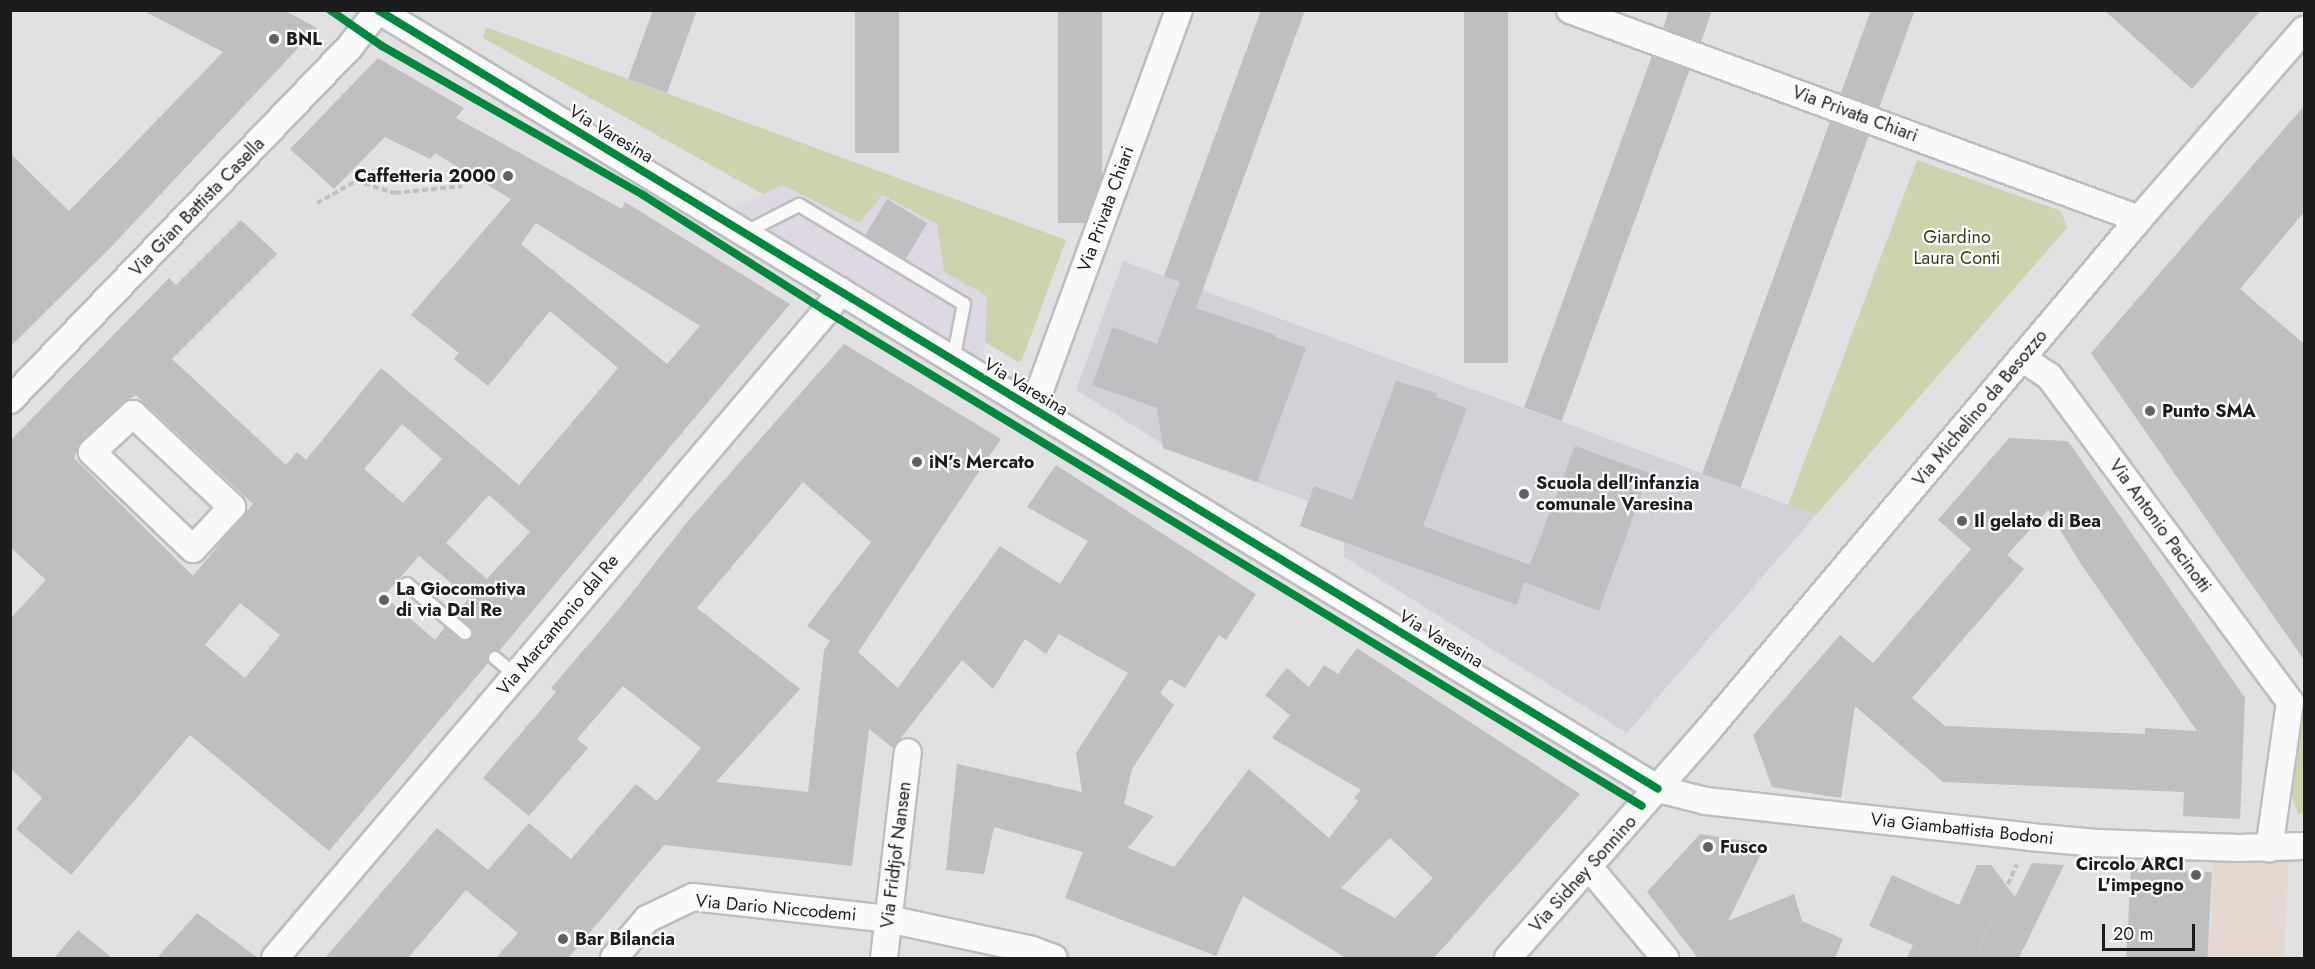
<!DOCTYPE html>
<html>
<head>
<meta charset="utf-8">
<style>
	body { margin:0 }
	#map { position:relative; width:2315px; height:969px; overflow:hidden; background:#e1e0e2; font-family:Jost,sans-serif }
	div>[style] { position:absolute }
	.commercial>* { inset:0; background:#ded8e4 }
	.industrial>* { inset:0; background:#e4d8d1 }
	.built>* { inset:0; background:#d3d1d8 }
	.green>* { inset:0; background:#cdd3af }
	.building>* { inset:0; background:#bfbec0; transform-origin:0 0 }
	.path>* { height:4px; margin-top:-2px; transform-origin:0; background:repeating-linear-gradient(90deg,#c1c0c2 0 6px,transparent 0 9px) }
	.roads { filter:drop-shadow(2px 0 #bebdbf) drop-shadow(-2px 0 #bebdbf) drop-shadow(0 2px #bebdbf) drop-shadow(0 -2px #bebdbf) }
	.lane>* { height:12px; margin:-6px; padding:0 6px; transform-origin:6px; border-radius:6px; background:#fafafb }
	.street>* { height:26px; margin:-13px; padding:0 13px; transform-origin:13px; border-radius:13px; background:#fafafb }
	.cycleway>* { height:8px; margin:-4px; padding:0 4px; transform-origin:4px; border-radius:4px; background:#00873e }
	.dots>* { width:16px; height:16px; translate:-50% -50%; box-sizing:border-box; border:3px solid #fff; border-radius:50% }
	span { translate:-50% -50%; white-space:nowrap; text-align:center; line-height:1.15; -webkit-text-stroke:4.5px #fff; paint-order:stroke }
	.poi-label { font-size:18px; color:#1c1b1d; font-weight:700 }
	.left { translate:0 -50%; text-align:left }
	.right { translate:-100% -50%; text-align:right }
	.street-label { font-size:18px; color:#1c1b1d }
	.park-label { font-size:18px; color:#3a411a }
	.frame { position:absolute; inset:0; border:12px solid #1c1b1d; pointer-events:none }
	.scale { position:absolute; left:2102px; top:924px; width:93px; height:27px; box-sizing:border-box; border:3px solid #1c1b1d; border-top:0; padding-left:8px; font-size:18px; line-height:21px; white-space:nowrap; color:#1c1b1d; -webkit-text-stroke:4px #fff; paint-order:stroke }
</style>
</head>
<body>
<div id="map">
	<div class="commercial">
		<div style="clip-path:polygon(782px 185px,860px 223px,881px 195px,938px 224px,944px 272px,987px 296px,983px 381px,717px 215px)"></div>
	</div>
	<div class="industrial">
		<div style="clip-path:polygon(2213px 849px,2289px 850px,2284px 956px,2289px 958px,2177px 958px,2177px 933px,2211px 934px)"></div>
	</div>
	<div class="built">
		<div style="clip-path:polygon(1123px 261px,1202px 290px,1816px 515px,1627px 733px,1344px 557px,1344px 542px,1300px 526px,1308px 501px,1163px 448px,1163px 444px,1076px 390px)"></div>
	</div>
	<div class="green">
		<div style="clip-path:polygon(486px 27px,1066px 240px,1022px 360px,1018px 362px,985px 342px,987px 296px,944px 272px,937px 224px,882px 195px,860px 223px,782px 185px,763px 194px,483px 38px)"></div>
		<div style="clip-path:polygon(1917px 160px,2061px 211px,2067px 228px,1816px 515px,1788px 505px)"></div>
		<div style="clip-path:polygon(2304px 722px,2304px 813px,2298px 814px,2292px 796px,2297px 730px)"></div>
	</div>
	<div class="building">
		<div style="clip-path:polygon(142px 10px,284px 10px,317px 28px,112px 246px,10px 347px,10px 153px,69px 211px,223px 52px)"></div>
		<div style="clip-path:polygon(653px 10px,697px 10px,667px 93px,628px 79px)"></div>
		<div style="left:855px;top:10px;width:44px;height:143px"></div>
		<div style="left:1058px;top:10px;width:44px;height:213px"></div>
		<div style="clip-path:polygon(1261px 10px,1305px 10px,1196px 308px,1275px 335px,1275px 337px,1306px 348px,1257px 482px,1163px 448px,1157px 408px,1092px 385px,1113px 327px,1157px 344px,1180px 282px,1164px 276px)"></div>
		<div style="left:1464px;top:10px;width:44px;height:353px"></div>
		<div style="clip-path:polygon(1669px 10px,1712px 10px,1701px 42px,1663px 28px)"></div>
		<div style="clip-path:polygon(1871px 10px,1915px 10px,1879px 108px,1841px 93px)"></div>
		<div style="clip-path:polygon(2104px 10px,2261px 10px,2192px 89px)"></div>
		<div style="left:1652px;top:56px;width:40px;height:374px;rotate:20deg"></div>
		<div style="clip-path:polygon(evenodd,378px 58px,464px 108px,456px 118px,622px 209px,625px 202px,790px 304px,499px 651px,488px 653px,488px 663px,329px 851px,190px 735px,71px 875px,16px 829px,42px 798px,10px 768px,10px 619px,46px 580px,10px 547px,10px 441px,169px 278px,176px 285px,241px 220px,277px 254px,172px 359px,286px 465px,297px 452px,306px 460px,381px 368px,519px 485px,618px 368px,550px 311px,488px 386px,454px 359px,459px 353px,411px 315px,511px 199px,435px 153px,430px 159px,385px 137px,334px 189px,290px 149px,378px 58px,536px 223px,700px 326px,667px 364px,521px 244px,536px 223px,378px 58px,136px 395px,253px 504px,193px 576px,74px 458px,82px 441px,123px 403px,136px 395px,378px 58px,402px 424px,442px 459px,403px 503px,364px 469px,402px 424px,378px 58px,489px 495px,530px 532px,487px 579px,446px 543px,489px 495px,378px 58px,419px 556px,469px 598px,456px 614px,472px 630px,473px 635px,468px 640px,460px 640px,445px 627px,435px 640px,384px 596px,419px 556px,378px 58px,240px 603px,280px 635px,245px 678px,205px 645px,240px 603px)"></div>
		<div style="clip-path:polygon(2304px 106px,2304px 212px,2240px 289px,2304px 344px,2304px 660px,2091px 353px)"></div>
		<div style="left:1830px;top:122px;width:41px;height:374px;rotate:20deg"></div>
		<div style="left:887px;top:199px;width:47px;height:42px;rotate:31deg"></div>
		<div style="clip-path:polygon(evenodd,844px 344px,1001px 439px,858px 652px,898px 688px,1000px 546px,1060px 584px,1088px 541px,1027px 507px,1056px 465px,1256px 594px,1226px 640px,1219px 635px,1185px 688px,1170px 679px,1160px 693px,1174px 705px,1132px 769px,1124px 804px,1154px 816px,1128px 848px,1174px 867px,1249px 769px,1329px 838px,1358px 801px,1354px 798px,1361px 790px,1272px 738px,1290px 715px,1265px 695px,1287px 668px,1309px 687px,1324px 665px,1338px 674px,1357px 648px,1580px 794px,1434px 958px,1346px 958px,1243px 896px,1216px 956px,1065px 898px,1083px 852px,994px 827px,984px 874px,946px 870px,957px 764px,1082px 792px,1076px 753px,1128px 673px,1059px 634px,1046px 654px,1025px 639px,993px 689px,962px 660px,893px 748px,869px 729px,852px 866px,664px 845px,568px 958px,496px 958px,518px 933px,466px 890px,408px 958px,325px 958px,437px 828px,488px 870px,529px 823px,571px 859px,636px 784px,657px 801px,701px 748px,623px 686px,577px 739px,588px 748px,529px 816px,483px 778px,556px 692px,551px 688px,619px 609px,688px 521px,844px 344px,803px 482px,871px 542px,807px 626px,830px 641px,824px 650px,808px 792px,716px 782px,800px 689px,697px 608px,803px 482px,844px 344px,1390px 838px,1433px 878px,1395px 918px,1341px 888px,1390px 838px)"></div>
		<div style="clip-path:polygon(1396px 381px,1437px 393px,1436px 397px,1467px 408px,1423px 526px,1530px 565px,1529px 567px,1575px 446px,1649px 473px,1599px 611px,1524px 582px,1517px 605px,1300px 526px,1314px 486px,1352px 500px)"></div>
		<div style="clip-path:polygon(evenodd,2009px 438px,2068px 441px,2245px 698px,2240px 819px,2183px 816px,2184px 792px,1943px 782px,1855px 706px,1841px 798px,1772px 787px,1753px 735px,1840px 635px,1873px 663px,1971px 549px,1938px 520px,2009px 438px,2048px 510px,2081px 564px,2197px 731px,2145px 728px,2145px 734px,1945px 726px,1912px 698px,2024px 569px,2007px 555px,2048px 510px)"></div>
		<div style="clip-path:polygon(1700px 834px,1766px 844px,1728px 921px,1794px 894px,1802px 921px,1843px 939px,1835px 958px,1698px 958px,1647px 892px)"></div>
		<div style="clip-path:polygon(2032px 863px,2064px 865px,2019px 958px,1907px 958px,1913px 945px,1869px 926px,1892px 875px,1959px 905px,1977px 865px,1991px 865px,2015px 897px)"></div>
		<div style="left:2131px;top:868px;width:81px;height:90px;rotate:3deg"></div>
		<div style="clip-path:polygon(197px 913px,258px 958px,157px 958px)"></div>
		<div style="clip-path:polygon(78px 930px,112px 958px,54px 958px)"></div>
	</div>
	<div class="path">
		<div style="left:317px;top:203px;width:45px;rotate:-29.4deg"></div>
		<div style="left:356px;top:181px;width:41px;rotate:17.1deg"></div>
		<div style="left:395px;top:193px;width:68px;rotate:-5.9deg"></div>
		<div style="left:1974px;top:958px;width:103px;rotate:-65.4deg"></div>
	</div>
	<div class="roads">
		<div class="lane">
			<div style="left:744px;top:233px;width:62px;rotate:-27deg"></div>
			<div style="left:799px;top:205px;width:192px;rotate:31deg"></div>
			<div style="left:964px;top:304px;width:57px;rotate:101.1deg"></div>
			<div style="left:407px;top:584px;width:76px;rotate:40.2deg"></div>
			<div style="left:495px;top:658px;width:26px;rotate:40deg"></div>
		</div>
		<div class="street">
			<div style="left:1570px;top:10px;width:606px;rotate:20.17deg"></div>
			<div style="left:2022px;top:358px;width:32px;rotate:34deg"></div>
			<div style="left:2049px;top:376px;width:405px;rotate:53.5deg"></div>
			<div style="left:2290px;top:702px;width:148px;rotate:98.1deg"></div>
			<div style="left:10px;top:400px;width:494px;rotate:-46.1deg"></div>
			<div style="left:352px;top:44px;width:43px;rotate:-52.6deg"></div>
			<div style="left:378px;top:10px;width:1498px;rotate:31.32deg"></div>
			<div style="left:1658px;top:789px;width:49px;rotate:14deg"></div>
			<div style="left:1706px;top:801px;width:326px;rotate:6.3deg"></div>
			<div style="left:2030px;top:837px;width:67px;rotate:5.1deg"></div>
			<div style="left:2097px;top:843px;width:142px;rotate:2deg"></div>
			<div style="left:2239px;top:848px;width:65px;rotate:-1.8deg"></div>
			<div style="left:1029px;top:406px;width:22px;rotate:-58deg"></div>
			<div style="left:1041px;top:387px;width:401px;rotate:-69.9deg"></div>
			<div style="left:133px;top:414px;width:136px;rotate:43.2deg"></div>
			<div style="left:232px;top:507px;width:57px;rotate:132.9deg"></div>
			<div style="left:193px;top:549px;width:140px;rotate:-136.2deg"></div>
			<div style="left:92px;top:452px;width:56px;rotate:-42.8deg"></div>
			<div style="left:1589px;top:867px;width:119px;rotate:50.1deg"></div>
			<div style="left:275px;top:958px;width:853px;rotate:-49.57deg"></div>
			<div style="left:828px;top:309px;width:22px;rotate:-56deg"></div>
			<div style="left:614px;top:958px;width:51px;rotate:-49.8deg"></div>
			<div style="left:647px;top:919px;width:51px;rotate:-25.6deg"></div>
			<div style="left:693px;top:897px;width:196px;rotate:6.4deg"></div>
			<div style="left:888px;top:919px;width:147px;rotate:12.1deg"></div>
			<div style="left:1032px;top:950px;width:23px;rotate:20deg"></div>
			<div style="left:884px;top:958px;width:207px;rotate:-83.4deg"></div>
			<div style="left:1508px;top:958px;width:305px;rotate:-48.7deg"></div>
			<div style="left:1709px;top:729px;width:667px;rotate:-49.86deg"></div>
			<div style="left:2139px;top:219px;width:251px;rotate:-48.9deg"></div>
		</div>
	</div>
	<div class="cycleway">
		<div style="left:330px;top:10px;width:63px;rotate:34.7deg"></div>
		<div style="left:382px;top:46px;width:301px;rotate:29.7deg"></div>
		<div style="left:643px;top:195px;width:217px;rotate:32.4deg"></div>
		<div style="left:826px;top:311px;width:954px;rotate:31.24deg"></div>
		<div style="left:378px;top:10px;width:1498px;rotate:31.32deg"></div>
	</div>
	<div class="dots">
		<div style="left:274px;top:39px;background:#616062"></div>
		<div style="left:508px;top:176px;background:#616062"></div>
		<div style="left:2150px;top:411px;background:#616062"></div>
		<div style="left:917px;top:462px;background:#616062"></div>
		<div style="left:1524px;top:494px;background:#616062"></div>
		<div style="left:1962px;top:521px;background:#616062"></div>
		<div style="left:384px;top:600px;background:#616062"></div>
		<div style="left:1708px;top:847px;background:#616062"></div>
		<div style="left:2196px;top:875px;background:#616062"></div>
		<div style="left:563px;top:939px;background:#616062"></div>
	</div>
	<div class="poi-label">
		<span class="left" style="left:286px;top:39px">BNL</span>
		<span class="right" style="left:496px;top:176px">Caffetteria 2000</span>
		<span class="left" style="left:2162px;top:411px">Punto SMA</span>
		<span class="left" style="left:929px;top:462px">iN’s Mercato</span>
		<span class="left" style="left:1536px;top:494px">Scuola dell'infanzia<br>comunale Varesina</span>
		<span class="left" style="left:1974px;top:521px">Il gelato di Bea</span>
		<span class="left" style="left:396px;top:600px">La Giocomotiva<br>di via Dal Re</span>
		<span class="left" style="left:1720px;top:847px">Fusco</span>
		<span class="right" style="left:2184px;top:875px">Circolo ARCI<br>L'impegno</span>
		<span class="left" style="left:575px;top:939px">Bar Bilancia</span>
	</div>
	<div class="street-label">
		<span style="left:1855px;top:114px;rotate:20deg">Via Privata Chiari</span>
		<span style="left:611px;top:134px;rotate:31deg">Via Varesina</span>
		<span style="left:197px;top:207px;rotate:-46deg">Via Gian Battista Casella</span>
		<span style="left:1106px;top:209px;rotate:-70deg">Via Privata Chiari</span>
		<span style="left:1026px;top:387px;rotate:31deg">Via Varesina</span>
		<span style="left:1980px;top:408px;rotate:-50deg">Via Michelino da Besozzo</span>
		<span style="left:2160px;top:526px;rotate:54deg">Via Antonio Pacinotti</span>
		<span style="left:558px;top:625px;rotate:-50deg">Via Marcantonio dal Re</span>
		<span style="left:1441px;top:639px;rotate:31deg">Via Varesina</span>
		<span style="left:1962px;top:829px;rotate:6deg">Via Giambattista Bodoni</span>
		<span style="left:896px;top:855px;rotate:-83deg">Via Fridtjof Nansen</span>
		<span style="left:1583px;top:874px;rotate:-48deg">Via Sidney Sonnino</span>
		<span style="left:776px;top:908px;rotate:5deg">Via Dario Niccodemi</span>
	</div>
	<div class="park-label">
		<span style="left:1957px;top:248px">Giardino<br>Laura Conti</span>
	</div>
	<div class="frame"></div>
	<div class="scale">20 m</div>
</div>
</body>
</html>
